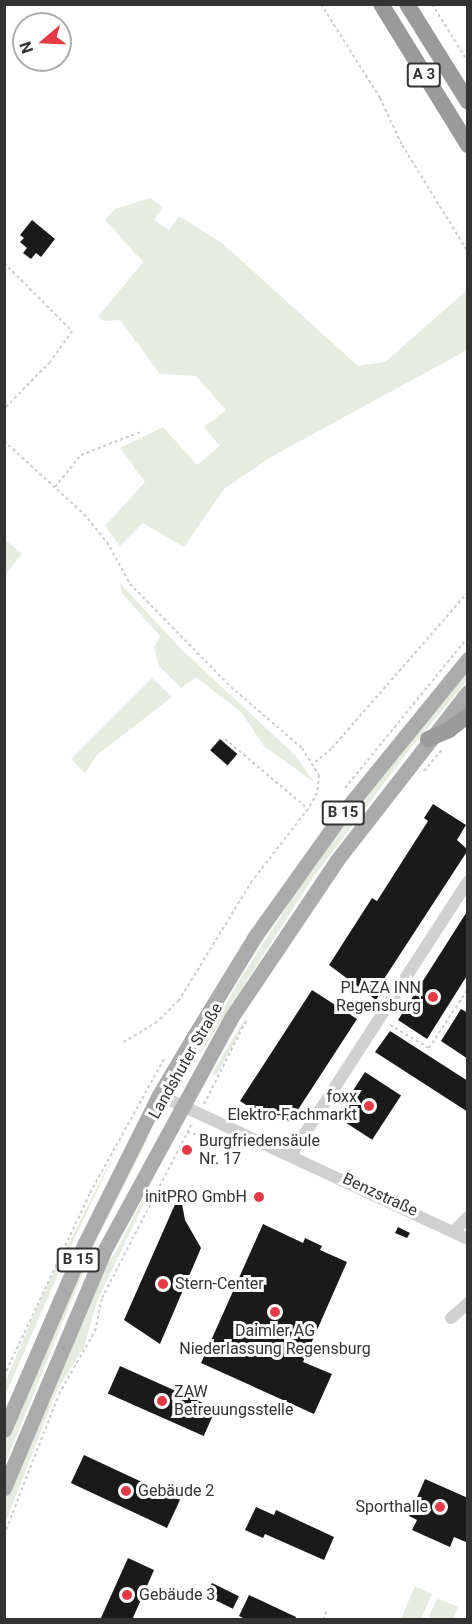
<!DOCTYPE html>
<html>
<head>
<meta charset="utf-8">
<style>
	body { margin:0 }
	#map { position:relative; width:472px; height:1624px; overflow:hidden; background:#fff; font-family:Roboto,sans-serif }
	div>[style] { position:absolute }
	.green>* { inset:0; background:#e6ecdf }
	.building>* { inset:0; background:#1a1a1a; transform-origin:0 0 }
	.path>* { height:2px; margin-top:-1px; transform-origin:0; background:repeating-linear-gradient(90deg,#cdcdcd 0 3px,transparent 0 6px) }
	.minor>* { height:12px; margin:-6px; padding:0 6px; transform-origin:6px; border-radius:6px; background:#d0d0d0 }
	.major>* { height:15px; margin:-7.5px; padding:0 7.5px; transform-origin:7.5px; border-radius:7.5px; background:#ababab }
	.highway>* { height:16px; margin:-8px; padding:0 8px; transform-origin:8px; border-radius:8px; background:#9a9a9a }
	.dots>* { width:16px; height:16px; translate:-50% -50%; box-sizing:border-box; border:3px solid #fff; border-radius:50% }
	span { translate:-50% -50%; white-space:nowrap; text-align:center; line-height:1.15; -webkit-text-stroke:6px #fff; paint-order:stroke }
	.shield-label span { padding:2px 4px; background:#fff; border:2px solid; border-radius:4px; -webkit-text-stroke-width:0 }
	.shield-label { font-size:15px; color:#333; font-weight:700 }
	.poi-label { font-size:16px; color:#333 }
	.right { translate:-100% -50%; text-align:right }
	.left { translate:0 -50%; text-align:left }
	.street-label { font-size:16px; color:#333 }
	.frame { position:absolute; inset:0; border:6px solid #333; pointer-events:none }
	.north { position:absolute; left:12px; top:12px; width:60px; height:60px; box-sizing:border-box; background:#fff; border:2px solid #adadad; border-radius:50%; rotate:251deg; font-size:16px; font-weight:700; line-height:24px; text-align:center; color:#333 }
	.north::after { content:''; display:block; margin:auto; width:21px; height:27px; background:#e63946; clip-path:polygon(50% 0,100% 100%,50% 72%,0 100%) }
</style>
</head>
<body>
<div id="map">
	<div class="green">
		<div style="clip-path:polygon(150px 198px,163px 207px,154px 220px,169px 230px,179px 216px,222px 243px,358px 366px,385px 362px,467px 290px,467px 350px,271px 457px,224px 489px,184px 547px,143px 523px,120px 546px,105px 526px,145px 482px,120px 448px,163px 427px,197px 465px,220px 446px,204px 427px,226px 410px,196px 376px,160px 374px,120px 320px,105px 321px,98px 317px,143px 262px,105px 220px,115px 209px)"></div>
		<div style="clip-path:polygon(5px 540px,22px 554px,5px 575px)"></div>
		<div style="clip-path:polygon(120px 583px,181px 649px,295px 755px,314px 782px,264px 746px,241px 712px,196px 677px,181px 688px,159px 666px,154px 647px,160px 636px,122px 593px)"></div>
		<div style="clip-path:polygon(467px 671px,467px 681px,413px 745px,312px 879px,191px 1068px,238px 982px,296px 893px,382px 774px)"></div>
		<div style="clip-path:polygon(152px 678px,172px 697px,97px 755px,85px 773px,71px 759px)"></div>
		<div style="clip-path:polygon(248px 1014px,241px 1030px,216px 1076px,212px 1073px)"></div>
		<div style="clip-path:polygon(127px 1128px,63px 1263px,5px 1396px,5px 1382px,41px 1298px)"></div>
		<div style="clip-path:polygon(145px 1138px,148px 1139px,96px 1241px,5px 1464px,5px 1444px,31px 1380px,83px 1262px)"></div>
		<div style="clip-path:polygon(145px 1194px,148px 1195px,97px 1301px,84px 1347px,56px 1392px,5px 1524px,5px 1499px,28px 1438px,101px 1271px,117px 1250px)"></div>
		<div style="clip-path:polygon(415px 1586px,432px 1594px,421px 1619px,401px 1619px)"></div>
		<div style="clip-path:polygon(437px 1598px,458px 1607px,453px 1619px,428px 1619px)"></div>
	</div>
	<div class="building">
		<div style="clip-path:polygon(32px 220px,55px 239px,41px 257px,36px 253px,31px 259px,23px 253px,27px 248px,20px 242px,24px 238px,20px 235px)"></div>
		<div style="left:220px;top:739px;width:23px;height:15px;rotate:41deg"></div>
		<div style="clip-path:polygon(433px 804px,466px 825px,457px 840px,468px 850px,382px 982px,385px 985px,376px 1000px,329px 965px,372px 898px,377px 901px,428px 821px,424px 818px)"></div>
		<div style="clip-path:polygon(468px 910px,468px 974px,427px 1039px,398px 1020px)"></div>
		<div style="clip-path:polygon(312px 990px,357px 1019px,290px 1122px,280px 1115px,274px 1123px,240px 1101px)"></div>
		<div style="clip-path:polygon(461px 1009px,468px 1013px,468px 1059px,441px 1041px)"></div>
		<div style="clip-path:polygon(390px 1031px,468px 1081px,468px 1112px,375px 1052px)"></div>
		<div style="left:365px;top:1072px;width:43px;height:53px;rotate:33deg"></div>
		<div style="clip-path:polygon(180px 1193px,185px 1220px,201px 1248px,160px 1344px,124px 1320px)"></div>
		<div style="clip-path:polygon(263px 1224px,303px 1243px,305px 1238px,322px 1246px,320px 1250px,347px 1262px,303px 1362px,332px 1374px,314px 1414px,201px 1363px)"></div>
		<div style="clip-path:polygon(398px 1227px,410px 1233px,407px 1238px,395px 1233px)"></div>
		<div style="left:120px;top:1366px;width:105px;height:30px;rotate:24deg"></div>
		<div style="left:84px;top:1455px;width:106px;height:31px;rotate:25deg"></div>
		<div style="clip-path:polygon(425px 1479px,468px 1498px,468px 1543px,454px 1537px,450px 1547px,412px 1530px,417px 1520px,409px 1516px)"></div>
		<div style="clip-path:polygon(256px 1507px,274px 1515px,276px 1510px,334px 1537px,324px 1560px,265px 1534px,263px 1538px,245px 1530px)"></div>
		<div style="clip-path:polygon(128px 1558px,154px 1570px,132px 1620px,100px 1620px)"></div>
		<div style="left:212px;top:1583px;width:30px;height:14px;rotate:26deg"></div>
		<div style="clip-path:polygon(249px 1595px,296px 1617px,295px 1620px,247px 1620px,239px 1616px)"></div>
	</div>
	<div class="path">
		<div style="left:321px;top:4px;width:111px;rotate:57.9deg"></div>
		<div style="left:380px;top:98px;width:52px;rotate:64.9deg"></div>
		<div style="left:402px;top:145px;width:126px;rotate:58.3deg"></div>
		<div style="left:432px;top:4px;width:68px;rotate:58.2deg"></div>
		<div style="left:4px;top:263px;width:96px;rotate:45deg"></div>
		<div style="left:72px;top:331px;width:38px;rotate:125deg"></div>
		<div style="left:50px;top:362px;width:66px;rotate:134.4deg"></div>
		<div style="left:4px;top:441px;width:108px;rotate:42.4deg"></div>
		<div style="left:84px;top:514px;width:36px;rotate:51deg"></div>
		<div style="left:107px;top:542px;width:48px;rotate:61.3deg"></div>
		<div style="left:130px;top:584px;width:144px;rotate:45.6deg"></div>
		<div style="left:231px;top:687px;width:94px;rotate:40.7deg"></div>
		<div style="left:302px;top:748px;width:32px;rotate:58deg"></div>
		<div style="left:319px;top:775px;width:18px;rotate:96deg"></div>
		<div style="left:317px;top:793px;width:18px;rotate:119deg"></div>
		<div style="left:308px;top:809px;width:91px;rotate:127.9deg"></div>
		<div style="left:252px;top:881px;width:140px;rotate:121.5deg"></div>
		<div style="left:179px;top:1000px;width:31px;rotate:135deg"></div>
		<div style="left:157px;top:1022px;width:39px;rotate:149deg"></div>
		<div style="left:55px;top:487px;width:41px;rotate:-50.9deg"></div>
		<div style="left:81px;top:455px;width:66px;rotate:-21.2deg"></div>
		<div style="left:225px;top:739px;width:109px;rotate:40.1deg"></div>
		<div style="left:315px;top:762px;width:22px;rotate:-39deg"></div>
		<div style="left:332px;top:748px;width:207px;rotate:-48.9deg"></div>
		<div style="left:424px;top:771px;width:30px;rotate:-50deg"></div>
		<div style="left:345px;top:788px;width:195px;rotate:-50.8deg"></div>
		<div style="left:390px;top:1025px;width:45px;rotate:30.5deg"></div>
		<div style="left:429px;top:1048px;width:71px;rotate:-56.5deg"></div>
		<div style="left:204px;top:1104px;width:95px;rotate:-63.2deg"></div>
		<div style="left:187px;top:1132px;width:57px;rotate:16.2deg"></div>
		<div style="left:4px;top:1376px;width:202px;rotate:-64.8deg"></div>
		<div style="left:90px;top:1193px;width:155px;rotate:-61.1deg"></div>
		<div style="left:4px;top:1535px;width:151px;rotate:-68.7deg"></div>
		<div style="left:59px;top:1394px;width:73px;rotate:-60.3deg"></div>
		<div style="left:95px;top:1331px;width:34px;rotate:-78deg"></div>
		<div style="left:102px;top:1298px;width:196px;rotate:-62.7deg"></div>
		<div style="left:323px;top:1620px;width:11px;rotate:-68deg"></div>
	</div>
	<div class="minor">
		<div style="left:159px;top:1095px;width:341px;rotate:25deg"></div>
		<div style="left:291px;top:1155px;width:326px;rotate:-57.1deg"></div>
		<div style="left:455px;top:1230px;width:18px;rotate:-45deg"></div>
		<div style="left:451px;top:1318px;width:23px;rotate:-41deg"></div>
	</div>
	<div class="major">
		<div style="left:4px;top:1430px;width:204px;rotate:-66.6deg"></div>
		<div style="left:85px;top:1243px;width:165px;rotate:-63.4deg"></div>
		<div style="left:159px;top:1095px;width:69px;rotate:-59.3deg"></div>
		<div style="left:194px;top:1036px;width:119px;rotate:-58.5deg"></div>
		<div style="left:256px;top:935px;width:155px;rotate:-54.5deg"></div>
		<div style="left:346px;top:809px;width:193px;rotate:-50.9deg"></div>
		<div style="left:4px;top:1488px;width:257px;rotate:-67.1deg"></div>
		<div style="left:104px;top:1251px;width:265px;rotate:-61.4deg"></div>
		<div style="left:231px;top:1018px;width:190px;rotate:-56.1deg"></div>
		<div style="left:337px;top:860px;width:213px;rotate:-52.1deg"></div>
	</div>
	<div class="highway">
		<div style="left:381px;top:4px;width:166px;rotate:58.3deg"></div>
		<div style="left:407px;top:4px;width:115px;rotate:58.1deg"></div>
		<div style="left:428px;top:739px;width:23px;rotate:-23deg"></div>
		<div style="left:449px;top:730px;width:24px;rotate:-38deg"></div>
	</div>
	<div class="dots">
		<div style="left:433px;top:997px;background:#e63946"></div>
		<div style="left:369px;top:1106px;background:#e63946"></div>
		<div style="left:187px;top:1150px;background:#e63946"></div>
		<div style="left:259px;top:1197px;background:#e63946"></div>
		<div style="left:163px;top:1284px;background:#e63946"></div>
		<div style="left:275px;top:1312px;background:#e63946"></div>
		<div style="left:162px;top:1401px;background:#e63946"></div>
		<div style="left:126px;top:1491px;background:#e63946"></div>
		<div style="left:440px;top:1507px;background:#e63946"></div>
		<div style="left:127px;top:1595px;background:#e63946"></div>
	</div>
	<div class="shield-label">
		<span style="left:424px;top:75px">A 3</span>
		<span style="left:343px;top:813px">B 15</span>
		<span style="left:78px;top:1260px">B 15</span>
	</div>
	<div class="poi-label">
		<span class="right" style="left:421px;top:997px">PLAZA INN<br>Regensburg</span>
		<span class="right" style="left:357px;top:1106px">foxx<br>Elektro-Fachmarkt</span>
		<span class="left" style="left:199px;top:1150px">Burgfriedensäule<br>Nr. 17</span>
		<span class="right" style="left:247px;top:1197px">initPRO GmbH</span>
		<span class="left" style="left:175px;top:1284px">Stern-Center</span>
		<span style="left:275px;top:1340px">Daimler AG<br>Niederlassung Regensburg</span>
		<span class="left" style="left:174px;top:1401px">ZAW<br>Betreuungsstelle</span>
		<span class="left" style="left:138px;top:1491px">Gebäude 2</span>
		<span class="right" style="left:428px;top:1507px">Sporthalle</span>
		<span class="left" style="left:139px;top:1595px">Gebäude 3</span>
	</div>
	<div class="street-label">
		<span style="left:186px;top:1061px;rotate:-60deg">Landshuter Straße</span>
		<span style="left:380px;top:1195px;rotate:25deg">Benzstraße</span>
	</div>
	<div class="frame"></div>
	<div class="north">N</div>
</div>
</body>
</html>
